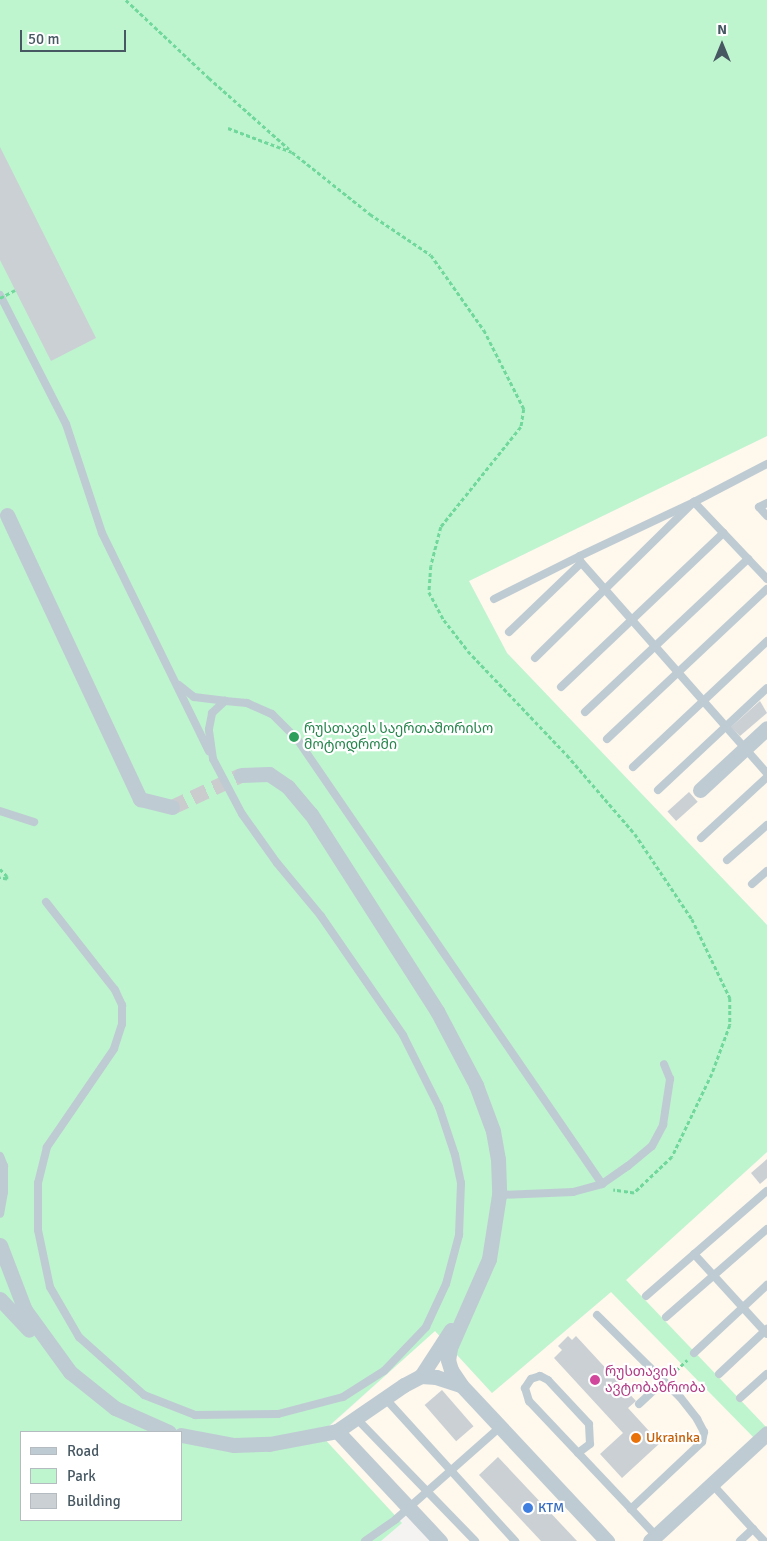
<!DOCTYPE html>
<html>
<head>
<meta charset="utf-8">
<style>
	body { margin:0 }
	#map { position:relative; width:767px; height:1541px; overflow:hidden; background:#f5f2f2; font-family:Signika,"Noto Sans Georgian",sans-serif }
	div>[style] { position:absolute }
	.commercial>* { inset:0; background:#fef8ed }
	.green>* { inset:0; background:#bef5ce }
	.building>* { inset:0; background:#cbd0d5; transform-origin:0 0 }
	.street-tunnel>* { height:15px; margin-top:-7.5px; transform-origin:0; background:repeating-linear-gradient(90deg,#caccce 0 15px,transparent 0 23px) }
	.path>* { height:2.5px; margin-top:-1.25px; transform-origin:0; background:repeating-linear-gradient(90deg,#71d89c 0 4px,transparent 0 6.5px) }
	.lane>* { height:8px; margin:-4px; padding:0 4px; transform-origin:4px; border-radius:4px; background:#bfcbd3 }
	.street>* { height:15px; margin:-7.5px; padding:0 7.5px; transform-origin:7.5px; border-radius:7.5px; background:#bfcbd3 }
	.path-bridge>* { height:2.5px; margin-top:-1.25px; transform-origin:0; background:repeating-linear-gradient(90deg,#71d89c 0 4px,transparent 0 6.5px) }
	.dots>* { width:14px; height:14px; translate:-50% -50%; box-sizing:border-box; border:2px solid #fff; border-radius:50% }
	span { translate:-50% -50%; white-space:nowrap; text-align:center; line-height:1.15; -webkit-text-stroke:4.5px #fff; paint-order:stroke }
	.leisure-label { font-size:14px; color:#27864d }
	.left { translate:0 -50%; text-align:left }
	.hotel-label { font-size:14px; color:#b23c85 }
	.food-label { font-size:14px; color:#c56008 }
	.shop-label { font-size:14px; color:#366cbe }
	.legend { position:absolute; left:20px; top:1431px; width:162px; height:90px; box-sizing:border-box; background:#fff; border:1px solid #b5bcc1; margin:0; padding:6px 9px; list-style:none; font-size:15px; color:#475863 }
	.legend li { display:flex; align-items:center; gap:10px; height:25px }
	.legend b { width:25px; border:1px solid #b5bcc1 }
	.north { position:absolute; left:697px; top:20px; width:50px; height:50px; -webkit-text-stroke:4px #fff; paint-order:stroke; rotate:0deg; font-size:14px; font-weight:700; line-height:20px; text-align:center; color:#475863 }
	.north::after { content:''; display:block; margin:auto; width:18px; height:22px; background:#475863; clip-path:polygon(50% 0,100% 100%,50% 72%,0 100%) }
	.scale { position:absolute; left:20px; top:30px; width:106px; height:22px; box-sizing:border-box; border:2px solid #475863; border-top:0; padding-left:6px; font-size:15px; line-height:18px; white-space:nowrap; color:#475863; -webkit-text-stroke:4px #fff; paint-order:stroke }
</style>
</head>
<body>
<div id="map">
	<div class="commercial">
		<div style="clip-path:polygon(767px 436px,767px 925px,507px 653px,469px 581px)"></div>
		<div style="clip-path:polygon(767px 1152px,767px 1541px,440px 1541px,409px 1507px,396px 1519px,320px 1435px,435px 1331px,492px 1393px,625px 1280px)"></div>
	</div>
	<div class="green">
		<div style="clip-path:polygon(evenodd,0 0,767px 0,767px 436px,469px 581px,507px 653px,767px 925px,767px 1152px,626px 1280px,767px 1428px,758px 1442px,611px 1292px,492px 1393px,435px 1331px,320px 1434px,402px 1523px,381px 1541px,0 1541px,0 0,21px 1432px,181px 1432px,181px 1520px,21px 1520px,21px 1432px)"></div>
	</div>
	<div class="building">
		<div style="clip-path:polygon(0 147px,96px 338px,51px 361px,0 260px)"></div>
		<div style="clip-path:polygon(760px 701px,767px 713px,740px 736px,731px 727px)"></div>
		<div style="left:689px;top:792px;width:13px;height:29px;rotate:48deg"></div>
		<div style="clip-path:polygon(767px 1159px,767px 1178px,760px 1184px,751px 1173px)"></div>
		<div style="clip-path:polygon(568px 1336px,572px 1340px,576px 1336px,636px 1401px,628px 1408px,660px 1443px,622px 1478px,600px 1454px,623px 1433px,554px 1358px,562px 1350px,558px 1346px)"></div>
		<div style="left:442px;top:1390px;width:48px;height:23px;rotate:49deg"></div>
		<div style="clip-path:polygon(498px 1457px,577px 1541px,541px 1541px,479px 1475px)"></div>
	</div>
	<div class="street-tunnel">
		<div style="left:172px;top:807px;width:76px;rotate:-24.9deg"></div>
	</div>
	<div class="path">
		<div style="left:126px;top:0;width:114px;rotate:43.2deg"></div>
		<div style="left:209px;top:78px;width:107px;rotate:41.6deg"></div>
		<div style="left:228px;top:128px;width:68px;rotate:20.6deg"></div>
		<div style="left:292px;top:152px;width:100px;rotate:38.5deg"></div>
		<div style="left:370px;top:214px;width:73px;rotate:33.9deg"></div>
		<div style="left:431px;top:255px;width:92px;rotate:54.8deg"></div>
		<div style="left:484px;top:330px;width:89px;rotate:63.1deg"></div>
		<div style="left:524px;top:409px;width:18px;rotate:99deg"></div>
		<div style="left:521px;top:427px;width:128px;rotate:128.7deg"></div>
		<div style="left:441px;top:527px;width:40px;rotate:104.4deg"></div>
		<div style="left:431px;top:566px;width:26px;rotate:94deg"></div>
		<div style="left:429px;top:592px;width:32px;rotate:62deg"></div>
		<div style="left:444px;top:620px;width:39px;rotate:52deg"></div>
		<div style="left:468px;top:651px;width:144px;rotate:46.4deg"></div>
		<div style="left:567px;top:755px;width:104px;rotate:49.3deg"></div>
		<div style="left:635px;top:834px;width:102px;rotate:56.2deg"></div>
		<div style="left:692px;top:919px;width:88px;rotate:64.3deg"></div>
		<div style="left:730px;top:998px;width:27px;rotate:90deg"></div>
		<div style="left:730px;top:1025px;width:52px;rotate:110.2deg"></div>
		<div style="left:712px;top:1074px;width:92px;rotate:115.7deg"></div>
		<div style="left:672px;top:1157px;width:52px;rotate:136.5deg"></div>
		<div style="left:634px;top:1193px;width:21px;rotate:-172deg"></div>
		<div style="left:0;top:869px;width:10px;rotate:45deg"></div>
		<div style="left:7px;top:876px;width:3px;rotate:90deg"></div>
		<div style="left:7px;top:879px;width:7px;rotate:-172deg"></div>
		<div style="left:671px;top:1375px;width:22px;rotate:-43deg"></div>
	</div>
	<div class="lane">
		<div style="left:0;top:295px;width:145px;rotate:62.9deg"></div>
		<div style="left:66px;top:424px;width:115px;rotate:71.7deg"></div>
		<div style="left:102px;top:533px;width:243px;rotate:63.9deg"></div>
		<div style="left:767px;top:464px;width:82px;rotate:152.5deg"></div>
		<div style="left:694px;top:502px;width:126px;rotate:154.7deg"></div>
		<div style="left:580px;top:556px;width:4px;rotate:104deg"></div>
		<div style="left:579px;top:560px;width:284px;rotate:48.6deg"></div>
		<div style="left:767px;top:503px;width:9px;rotate:153deg"></div>
		<div style="left:759px;top:507px;width:12px;rotate:48deg"></div>
		<div style="left:494px;top:599px;width:96px;rotate:-26.6deg"></div>
		<div style="left:509px;top:632px;width:100px;rotate:-43.8deg"></div>
		<div style="left:535px;top:658px;width:223px;rotate:-44.5deg"></div>
		<div style="left:694px;top:502px;width:106px;rotate:46.5deg"></div>
		<div style="left:179px;top:685px;width:19px;rotate:39deg"></div>
		<div style="left:194px;top:697px;width:31px;rotate:7deg"></div>
		<div style="left:561px;top:687px;width:224px;rotate:-43.5deg"></div>
		<div style="left:585px;top:712px;width:224px;rotate:-43.2deg"></div>
		<div style="left:607px;top:739px;width:219px;rotate:-43.2deg"></div>
		<div style="left:633px;top:767px;width:184px;rotate:-43.2deg"></div>
		<div style="left:658px;top:790px;width:149px;rotate:-43.1deg"></div>
		<div style="left:0;top:811px;width:36px;rotate:18deg"></div>
		<div style="left:701px;top:838px;width:90px;rotate:-42.7deg"></div>
		<div style="left:727px;top:860px;width:53px;rotate:-41.2deg"></div>
		<div style="left:752px;top:884px;width:20px;rotate:-41deg"></div>
		<div style="left:46px;top:902px;width:112px;rotate:51.9deg"></div>
		<div style="left:115px;top:990px;width:17px;rotate:65deg"></div>
		<div style="left:122px;top:1005px;width:19px;rotate:90deg"></div>
		<div style="left:122px;top:1024px;width:26px;rotate:108deg"></div>
		<div style="left:114px;top:1049px;width:119px;rotate:124.4deg"></div>
		<div style="left:47px;top:1147px;width:37px;rotate:104deg"></div>
		<div style="left:38px;top:1183px;width:47px;rotate:90deg"></div>
		<div style="left:38px;top:1230px;width:58px;rotate:78.1deg"></div>
		<div style="left:50px;top:1287px;width:58px;rotate:59.9deg"></div>
		<div style="left:79px;top:1337px;width:87px;rotate:41.7deg"></div>
		<div style="left:144px;top:1395px;width:55px;rotate:21.4deg"></div>
		<div style="left:195px;top:1415px;width:83px;rotate:-0.7deg"></div>
		<div style="left:278px;top:1414px;width:67px;rotate:-14.7deg"></div>
		<div style="left:343px;top:1397px;width:49px;rotate:-32.4deg"></div>
		<div style="left:384px;top:1371px;width:61px;rotate:-46.3deg"></div>
		<div style="left:426px;top:1327px;width:47px;rotate:-65.1deg"></div>
		<div style="left:446px;top:1284px;width:51px;rotate:-75.1deg"></div>
		<div style="left:459px;top:1235px;width:52px;rotate:-87.8deg"></div>
		<div style="left:461px;top:1183px;width:29px;rotate:-102deg"></div>
		<div style="left:455px;top:1155px;width:51px;rotate:-108.4deg"></div>
		<div style="left:439px;top:1107px;width:80px;rotate:-116.6deg"></div>
		<div style="left:403px;top:1035px;width:145px;rotate:-124.6deg"></div>
		<div style="left:321px;top:916px;width:69px;rotate:-129.7deg"></div>
		<div style="left:277px;top:863px;width:60px;rotate:-125.5deg"></div>
		<div style="left:242px;top:814px;width:62px;rotate:-117.8deg"></div>
		<div style="left:213px;top:759px;width:30px;rotate:-98deg"></div>
		<div style="left:209px;top:729px;width:16px;rotate:-79deg"></div>
		<div style="left:212px;top:713px;width:18px;rotate:-43deg"></div>
		<div style="left:225px;top:701px;width:22px;rotate:5deg"></div>
		<div style="left:247px;top:703px;width:27px;rotate:24deg"></div>
		<div style="left:272px;top:714px;width:35px;rotate:45deg"></div>
		<div style="left:297px;top:739px;width:539px;rotate:55.57deg"></div>
		<div style="left:0;top:1156px;width:11px;rotate:68deg"></div>
		<div style="left:4px;top:1166px;width:26px;rotate:90deg"></div>
		<div style="left:4px;top:1192px;width:22px;rotate:100deg"></div>
		<div style="left:499px;top:1195px;width:74px;rotate:-2.3deg"></div>
		<div style="left:573px;top:1192px;width:30px;rotate:-15deg"></div>
		<div style="left:602px;top:1184px;width:32px;rotate:-35deg"></div>
		<div style="left:628px;top:1166px;width:31px;rotate:-40deg"></div>
		<div style="left:652px;top:1146px;width:24px;rotate:-62deg"></div>
		<div style="left:663px;top:1125px;width:47px;rotate:-81.3deg"></div>
		<div style="left:670px;top:1079px;width:16px;rotate:-112deg"></div>
		<div style="left:694px;top:1254px;width:108px;rotate:47.6deg"></div>
		<div style="left:646px;top:1296px;width:160px;rotate:-41deg"></div>
		<div style="left:597px;top:1315px;width:117px;rotate:44.7deg"></div>
		<div style="left:680px;top:1397px;width:28px;rotate:52deg"></div>
		<div style="left:697px;top:1419px;width:15px;rotate:62deg"></div>
		<div style="left:704px;top:1432px;width:10px;rotate:101deg"></div>
		<div style="left:702px;top:1442px;width:98px;rotate:136.7deg"></div>
		<div style="left:631px;top:1509px;width:37px;rotate:47deg"></div>
		<div style="left:666px;top:1317px;width:134px;rotate:-41.1deg"></div>
		<div style="left:694px;top:1353px;width:100px;rotate:-43deg"></div>
		<div style="left:719px;top:1374px;width:66px;rotate:-43.2deg"></div>
		<div style="left:384px;top:1397px;width:195px;rotate:47.7deg"></div>
		<div style="left:740px;top:1398px;width:36px;rotate:-42deg"></div>
		<div style="left:639px;top:1404px;width:34px;rotate:-43deg"></div>
		<div style="left:356px;top:1418px;width:171px;rotate:45.9deg"></div>
		<div style="left:578px;top:1453px;width:15px;rotate:-37deg"></div>
		<div style="left:590px;top:1444px;width:20px;rotate:-93deg"></div>
		<div style="left:589px;top:1424px;width:60px;rotate:-133deg"></div>
		<div style="left:548px;top:1380px;width:9px;rotate:-153deg"></div>
		<div style="left:540px;top:1376px;width:9px;rotate:162deg"></div>
		<div style="left:531px;top:1379px;width:11px;rotate:124deg"></div>
		<div style="left:525px;top:1388px;width:14px;rotate:73deg"></div>
		<div style="left:529px;top:1401px;width:149px;rotate:46.6deg"></div>
		<div style="left:712px;top:1484px;width:61px;rotate:47.7deg"></div>
		<div style="left:365px;top:1541px;width:38px;rotate:-35deg"></div>
		<div style="left:396px;top:1519px;width:139px;rotate:-41.5deg"></div>
		<div style="left:740px;top:1541px;width:18px;rotate:-43deg"></div>
		<div style="left:753px;top:1529px;width:16px;rotate:47deg"></div>
	</div>
	<div class="street">
		<div style="left:7px;top:515px;width:314px;rotate:64.9deg"></div>
		<div style="left:140px;top:799px;width:33px;rotate:14deg"></div>
		<div style="left:241px;top:775px;width:28px;rotate:-2deg"></div>
		<div style="left:269px;top:774px;width:23px;rotate:34deg"></div>
		<div style="left:288px;top:787px;width:35px;rotate:50deg"></div>
		<div style="left:311px;top:814px;width:234px;rotate:57.4deg"></div>
		<div style="left:437px;top:1011px;width:84px;rotate:62.2deg"></div>
		<div style="left:476px;top:1085px;width:49px;rotate:69.7deg"></div>
		<div style="left:493px;top:1131px;width:28px;rotate:80deg"></div>
		<div style="left:498px;top:1159px;width:36px;rotate:88deg"></div>
		<div style="left:499px;top:1195px;width:65px;rotate:98.9deg"></div>
		<div style="left:489px;top:1259px;width:97px;rotate:113.7deg"></div>
		<div style="left:450px;top:1348px;width:12px;rotate:99deg"></div>
		<div style="left:448px;top:1360px;width:10px;rotate:73deg"></div>
		<div style="left:451px;top:1370px;width:18px;rotate:56deg"></div>
		<div style="left:700px;top:790px;width:91px;rotate:-42.8deg"></div>
		<div style="left:0;top:1245px;width:70px;rotate:69deg"></div>
		<div style="left:25px;top:1310px;width:77px;rotate:54deg"></div>
		<div style="left:70px;top:1372px;width:58px;rotate:38.7deg"></div>
		<div style="left:115px;top:1408px;width:59px;rotate:24deg"></div>
		<div style="left:0;top:1299px;width:42px;rotate:46.9deg"></div>
		<div style="left:421px;top:1376px;width:55px;rotate:-56.9deg"></div>
		<div style="left:337px;top:1431px;width:151px;rotate:46.9deg"></div>
		<div style="left:181px;top:1435px;width:54px;rotate:10.7deg"></div>
		<div style="left:234px;top:1445px;width:35px;rotate:-2deg"></div>
		<div style="left:269px;top:1444px;width:69px;rotate:-10.8deg"></div>
		<div style="left:337px;top:1431px;width:81px;rotate:-34.5deg"></div>
		<div style="left:404px;top:1385px;width:19px;rotate:-28deg"></div>
		<div style="left:421px;top:1376px;width:15px;rotate:4deg"></div>
		<div style="left:436px;top:1377px;width:26px;rotate:18deg"></div>
		<div style="left:461px;top:1385px;width:214px;rotate:46.9deg"></div>
		<div style="left:650px;top:1541px;width:159px;rotate:-42.7deg"></div>
	</div>
	<div class="path-bridge">
		<div style="left:0;top:298px;width:17px;rotate:-28deg"></div>
	</div>
	<div class="dots">
		<div style="left:294px;top:737px;background:#2e9e5b"></div>
		<div style="left:595px;top:1380px;background:#d1479c"></div>
		<div style="left:636px;top:1438px;background:#e8710a"></div>
		<div style="left:528px;top:1508px;background:#3f7fe0"></div>
	</div>
	<div class="leisure-label">
		<span class="left" style="left:304px;top:737px">რუსთავის საერთაშორისო<br>მოტოდრომი</span>
	</div>
	<div class="hotel-label">
		<span class="left" style="left:605px;top:1380px">რუსთავის<br>ავტობაზრობა</span>
	</div>
	<div class="food-label">
		<span class="left" style="left:646px;top:1438px">Ukrainka</span>
	</div>
	<div class="shop-label">
		<span class="left" style="left:538px;top:1508px">KTM</span>
	</div>
	<ul class="legend">
	<li><b style="height:6px;background:#bfcbd3"></b>Road</li>
	<li><b style="height:14px;background:#bef5ce"></b>Park</li>
	<li><b style="height:14px;background:#cbd0d5"></b>Building</li>
	</ul>
	<div class="north">N</div>
	<div class="scale">50 m</div>
</div>
</body>
</html>
